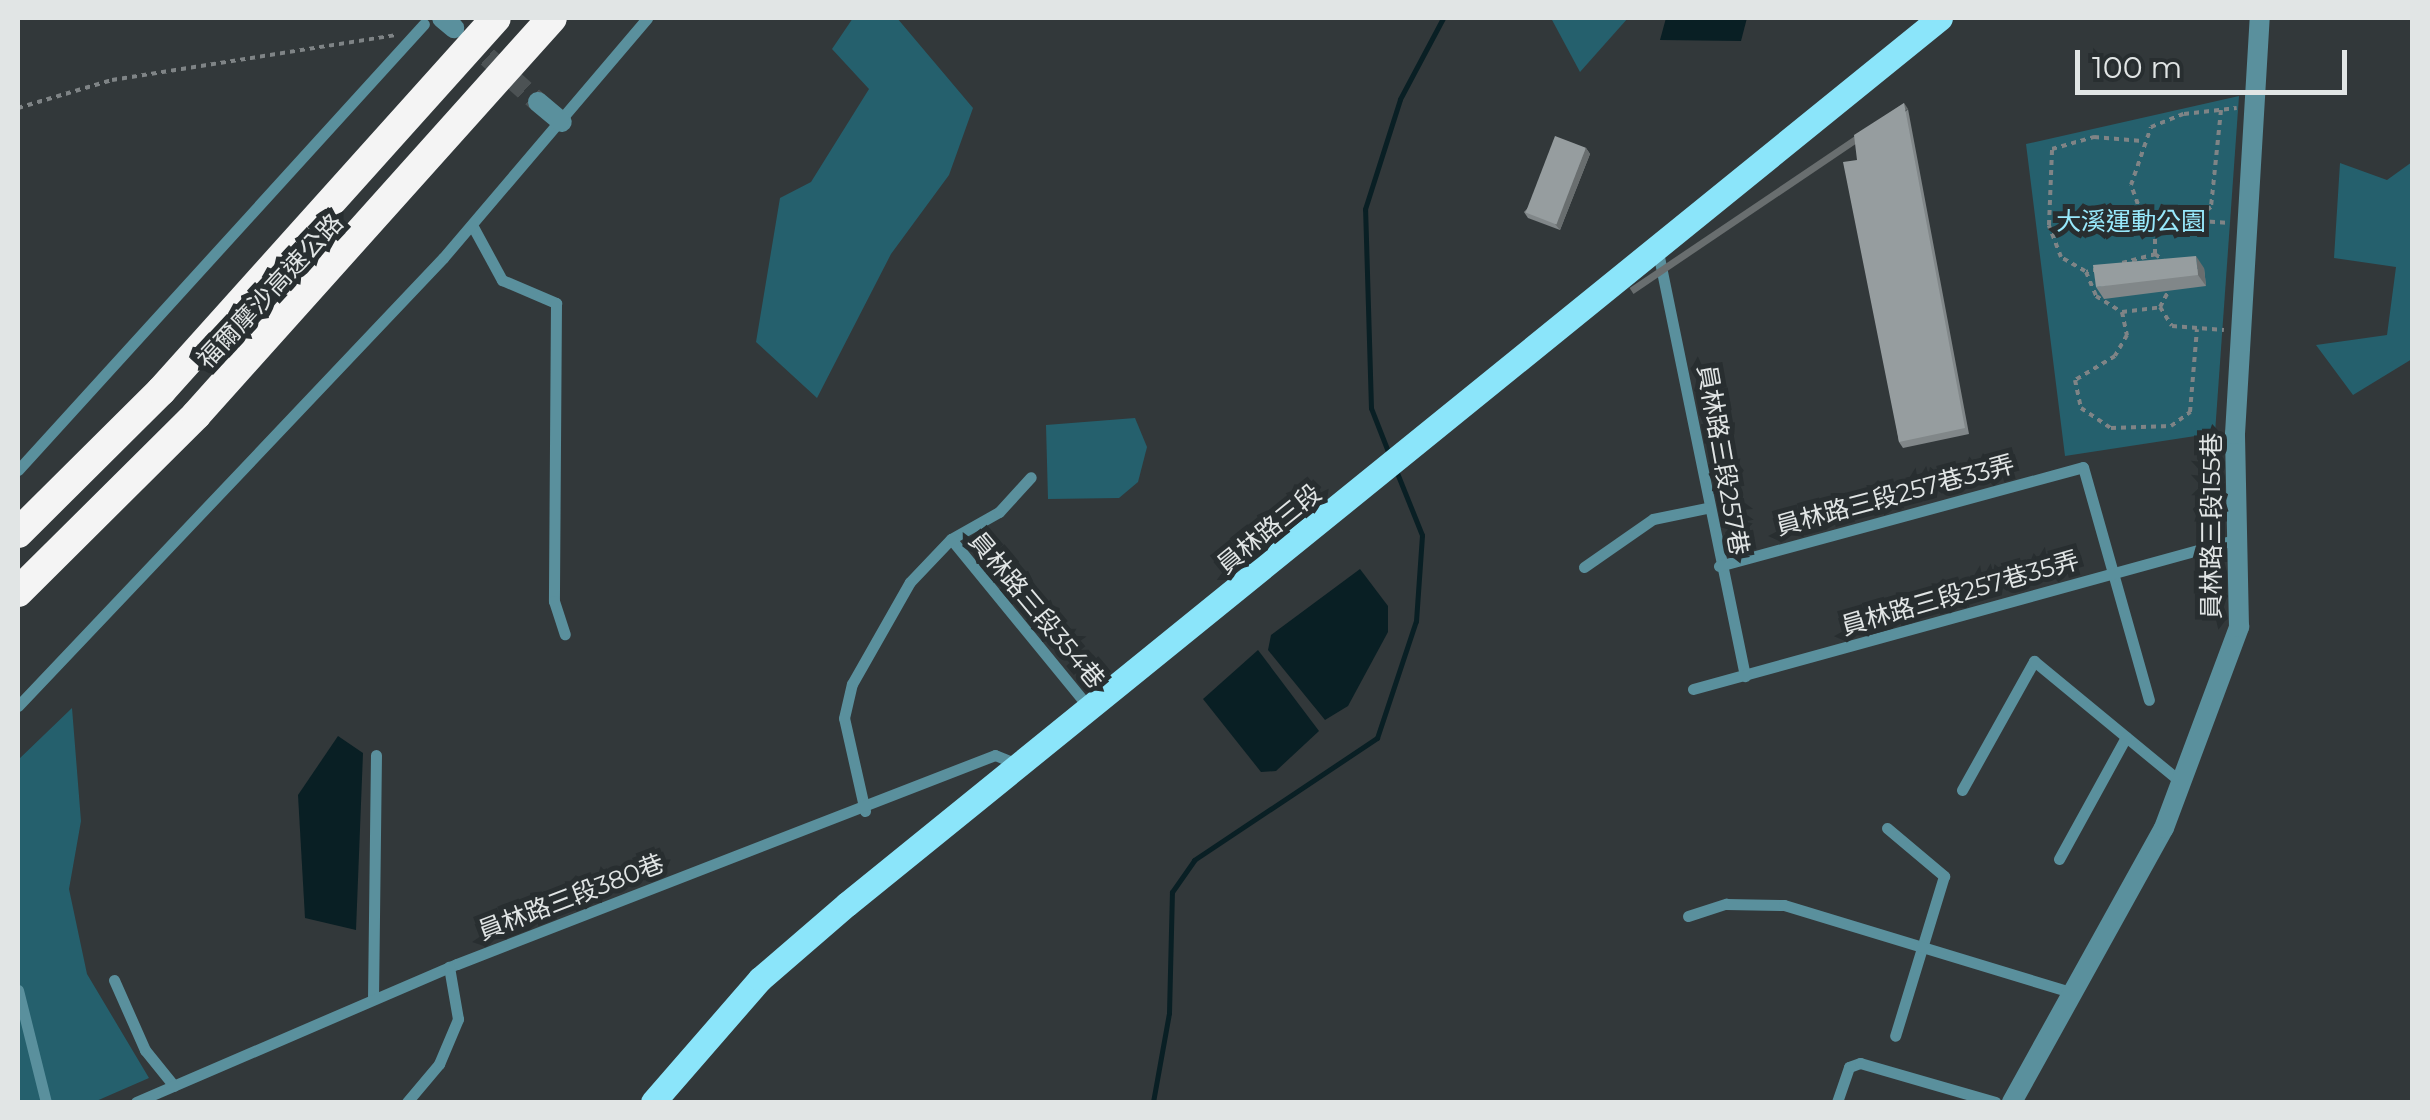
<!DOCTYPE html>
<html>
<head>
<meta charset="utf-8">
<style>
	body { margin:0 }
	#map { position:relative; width:2430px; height:1120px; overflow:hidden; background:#32383a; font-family:Montserrat,"Noto Sans TC",sans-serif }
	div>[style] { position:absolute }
	.green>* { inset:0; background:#25606d }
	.water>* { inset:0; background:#091f24 }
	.stream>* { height:5px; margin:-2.5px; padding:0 2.5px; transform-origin:2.5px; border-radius:2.5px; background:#091f24 }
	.minor-tunnel>* { height:20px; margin-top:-10px; transform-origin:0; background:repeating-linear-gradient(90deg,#4c5254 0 20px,transparent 0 30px) }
	.path>* { height:4px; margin-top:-2px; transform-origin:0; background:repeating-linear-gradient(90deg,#7f8486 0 5px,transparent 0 10px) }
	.service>* { height:11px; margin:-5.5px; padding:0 5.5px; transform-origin:5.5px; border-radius:5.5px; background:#5a909d }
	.minor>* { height:20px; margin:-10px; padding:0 10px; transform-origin:10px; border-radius:10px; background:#5a909d }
	.primary>* { height:25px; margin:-12.5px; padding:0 12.5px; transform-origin:12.5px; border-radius:12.5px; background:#8be5fa }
	.motorway>* { height:30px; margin:-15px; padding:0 15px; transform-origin:15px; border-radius:15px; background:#f4f4f4 }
	.wall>* { inset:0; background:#818789 }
	.shaded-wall>* { inset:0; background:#696e6f; transform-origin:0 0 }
	.building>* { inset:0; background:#969d9f; transform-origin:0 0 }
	span { translate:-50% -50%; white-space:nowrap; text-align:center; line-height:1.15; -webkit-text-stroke:10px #282e30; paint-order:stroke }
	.park-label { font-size:25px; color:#98e9fc }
	.street-label { font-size:25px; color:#e1e5e5 }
	.frame { position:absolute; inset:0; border:20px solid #e1e5e5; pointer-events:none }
	.scale { position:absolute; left:2075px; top:50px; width:272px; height:45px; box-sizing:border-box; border:5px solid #e1e5e5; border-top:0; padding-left:12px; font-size:30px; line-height:35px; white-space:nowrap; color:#e1e5e5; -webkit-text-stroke:8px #282e30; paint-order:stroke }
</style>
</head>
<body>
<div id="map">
	<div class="green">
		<div style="clip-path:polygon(853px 18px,897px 18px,973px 108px,949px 175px,891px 254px,817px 398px,756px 342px,780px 198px,811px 182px,869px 89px,832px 49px)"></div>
		<div style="clip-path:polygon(1551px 18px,1628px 18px,1580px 72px)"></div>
		<div style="clip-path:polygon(2239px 96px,2215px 433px,2065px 456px,2026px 144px)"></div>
		<div style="clip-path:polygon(2412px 162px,2412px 359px,2353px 395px,2316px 345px,2387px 335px,2396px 267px,2334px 258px,2340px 163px,2387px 180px)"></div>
		<div style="clip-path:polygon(1135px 418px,1147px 447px,1138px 482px,1119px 498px,1048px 499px,1046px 425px)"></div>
		<div style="clip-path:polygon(72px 708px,81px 821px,69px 889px,87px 974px,149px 1078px,94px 1102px,18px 1102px,18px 760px)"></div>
	</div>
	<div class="water">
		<div style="clip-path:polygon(1666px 18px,1747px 18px,1741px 41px,1660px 40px)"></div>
		<div style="clip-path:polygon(1360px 569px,1388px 606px,1388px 632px,1348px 706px,1325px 720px,1268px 650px,1271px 635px)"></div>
		<div style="clip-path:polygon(1258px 650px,1319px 731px,1276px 771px,1261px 772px,1203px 699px)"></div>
		<div style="clip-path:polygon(338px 736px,363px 753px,356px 930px,305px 918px,298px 795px)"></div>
	</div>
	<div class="stream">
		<div style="left:1389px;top:454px;width:49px;rotate:-111.4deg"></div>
		<div style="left:1371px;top:408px;width:199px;rotate:-91.7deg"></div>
		<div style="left:1365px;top:209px;width:115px;rotate:-72.3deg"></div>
		<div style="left:1400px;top:99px;width:92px;rotate:-62deg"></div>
		<div style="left:1153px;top:1102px;width:90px;rotate:-79.8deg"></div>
		<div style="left:1169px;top:1013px;width:121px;rotate:-88.6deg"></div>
		<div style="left:1172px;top:892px;width:39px;rotate:-55deg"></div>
		<div style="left:1194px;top:860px;width:220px;rotate:-33.7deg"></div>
		<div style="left:1377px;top:738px;width:123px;rotate:-71.6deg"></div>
		<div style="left:1416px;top:621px;width:86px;rotate:-86deg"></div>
		<div style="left:1422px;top:535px;width:72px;rotate:-111.9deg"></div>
	</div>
	<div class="minor-tunnel">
		<div style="left:465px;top:37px;width:98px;rotate:41.7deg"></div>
	</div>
	<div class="path">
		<div style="left:18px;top:108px;width:98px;rotate:-16.6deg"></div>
		<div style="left:112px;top:80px;width:287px;rotate:-9deg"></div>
		<div style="left:2221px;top:110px;width:98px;rotate:95.9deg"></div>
		<div style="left:2211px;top:207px;width:36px;rotate:143deg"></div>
		<div style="left:2182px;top:229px;width:34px;rotate:175deg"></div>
		<div style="left:2148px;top:232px;width:50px;rotate:-109.9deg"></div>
		<div style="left:2131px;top:185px;width:61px;rotate:-71deg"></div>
		<div style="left:2151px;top:127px;width:35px;rotate:-22deg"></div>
		<div style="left:2184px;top:114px;width:53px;rotate:-6.5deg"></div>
		<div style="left:2200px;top:221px;width:30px;rotate:4deg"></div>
		<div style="left:2155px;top:254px;width:11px;rotate:38deg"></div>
		<div style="left:2122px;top:263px;width:34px;rotate:-15deg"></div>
		<div style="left:2155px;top:254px;width:21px;rotate:-90deg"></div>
		<div style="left:2098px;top:269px;width:12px;rotate:166deg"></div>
		<div style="left:2086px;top:272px;width:26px;rotate:67deg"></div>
		<div style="left:2096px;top:296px;width:31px;rotate:32deg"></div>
		<div style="left:2122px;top:312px;width:38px;rotate:-7deg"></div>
		<div style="left:2160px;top:307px;width:21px;rotate:-62deg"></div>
		<div style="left:2085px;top:271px;width:28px;rotate:-150deg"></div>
		<div style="left:2061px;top:257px;width:34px;rotate:-111deg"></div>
		<div style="left:2049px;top:225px;width:76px;rotate:-87.7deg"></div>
		<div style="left:2052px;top:149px;width:44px;rotate:-15.9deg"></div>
		<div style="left:2094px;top:137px;width:48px;rotate:4.8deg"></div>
		<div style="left:2160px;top:307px;width:22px;rotate:58deg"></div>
		<div style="left:2172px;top:326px;width:52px;rotate:4.4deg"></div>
		<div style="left:2122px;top:312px;width:24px;rotate:78deg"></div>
		<div style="left:2127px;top:335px;width:24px;rotate:120deg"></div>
		<div style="left:2115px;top:356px;width:47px;rotate:149deg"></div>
		<div style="left:2075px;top:380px;width:29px;rotate:78deg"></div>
		<div style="left:2081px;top:408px;width:36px;rotate:34deg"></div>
		<div style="left:2111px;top:428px;width:60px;rotate:-1.9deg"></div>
		<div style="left:2171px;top:426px;width:24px;rotate:-36deg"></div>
		<div style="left:2190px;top:412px;width:83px;rotate:-85.2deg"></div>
	</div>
	<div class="service">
		<div style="left:472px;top:225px;width:63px;rotate:61.4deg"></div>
		<div style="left:502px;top:280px;width:59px;rotate:23.1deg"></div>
		<div style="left:556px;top:303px;width:298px;rotate:90.4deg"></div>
		<div style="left:554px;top:601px;width:35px;rotate:72deg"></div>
		<div style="left:1658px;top:252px;width:433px;rotate:78.4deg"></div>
		<div style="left:18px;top:470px;width:603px;rotate:-47.69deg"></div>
		<div style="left:951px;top:539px;width:55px;rotate:-29.4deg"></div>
		<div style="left:999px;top:512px;width:47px;rotate:-47.6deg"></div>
		<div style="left:1719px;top:566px;width:377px;rotate:-15.2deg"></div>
		<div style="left:2083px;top:467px;width:242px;rotate:74.2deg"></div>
		<div style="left:1584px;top:567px;width:84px;rotate:-34.8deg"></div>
		<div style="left:1653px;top:519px;width:54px;rotate:-11.7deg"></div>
		<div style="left:1693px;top:689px;width:565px;rotate:-15.39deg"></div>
		<div style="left:18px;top:706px;width:618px;rotate:-46.51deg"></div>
		<div style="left:443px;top:258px;width:315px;rotate:-49.6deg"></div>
		<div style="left:1962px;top:790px;width:148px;rotate:-60.8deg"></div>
		<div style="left:2034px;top:661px;width:190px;rotate:39.5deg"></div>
		<div style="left:865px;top:811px;width:95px;rotate:-102.7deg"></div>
		<div style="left:844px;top:718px;width:35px;rotate:-77deg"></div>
		<div style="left:852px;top:684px;width:117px;rotate:-60.4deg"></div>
		<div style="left:910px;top:582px;width:59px;rotate:-46.4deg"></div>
		<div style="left:951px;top:539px;width:220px;rotate:50.7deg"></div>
		<div style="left:1887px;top:828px;width:75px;rotate:40.1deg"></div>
		<div style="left:1944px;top:876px;width:167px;rotate:107deg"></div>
		<div style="left:2059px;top:859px;width:139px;rotate:-61.2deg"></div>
		<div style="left:1688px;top:916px;width:40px;rotate:-18deg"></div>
		<div style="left:1726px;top:904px;width:58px;rotate:1deg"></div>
		<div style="left:1784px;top:905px;width:302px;rotate:16.9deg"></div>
		<div style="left:114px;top:980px;width:77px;rotate:66.1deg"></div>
		<div style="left:145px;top:1050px;width:46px;rotate:51.1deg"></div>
		<div style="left:18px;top:990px;width:115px;rotate:76deg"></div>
		<div style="left:373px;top:999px;width:244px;rotate:-89.3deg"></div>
		<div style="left:136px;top:1102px;width:349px;rotate:-23.3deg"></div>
		<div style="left:457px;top:964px;width:577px;rotate:-21.23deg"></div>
		<div style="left:995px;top:755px;width:24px;rotate:22deg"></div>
		<div style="left:407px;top:1102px;width:50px;rotate:-49.9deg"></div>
		<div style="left:439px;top:1064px;width:49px;rotate:-67.1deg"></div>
		<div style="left:458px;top:1019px;width:53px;rotate:-99.8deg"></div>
		<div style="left:1837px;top:1102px;width:37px;rotate:-71deg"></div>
		<div style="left:1849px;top:1067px;width:12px;rotate:-20deg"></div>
		<div style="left:1860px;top:1063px;width:141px;rotate:16.1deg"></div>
	</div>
	<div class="minor">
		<div style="left:442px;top:18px;width:16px;rotate:40deg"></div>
		<div style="left:538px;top:102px;width:31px;rotate:40deg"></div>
		<div style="left:2012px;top:1102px;width:313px;rotate:-61deg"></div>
		<div style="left:2164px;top:828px;width:215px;rotate:-69.5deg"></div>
		<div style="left:2239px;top:627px;width:193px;rotate:-91.2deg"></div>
		<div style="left:2235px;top:434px;width:417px;rotate:-86.6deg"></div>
	</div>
	<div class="primary">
		<div style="left:653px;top:1102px;width:163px;rotate:-49deg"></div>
		<div style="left:760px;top:979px;width:115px;rotate:-40.8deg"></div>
		<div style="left:847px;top:904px;width:1407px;rotate:-39.03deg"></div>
	</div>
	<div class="motorway">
		<div style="left:18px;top:533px;width:202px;rotate:-44.8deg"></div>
		<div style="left:161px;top:391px;width:501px;rotate:-48.07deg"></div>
		<div style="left:18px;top:592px;width:251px;rotate:-44.8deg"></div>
		<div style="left:196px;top:415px;width:533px;rotate:-48.12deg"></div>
	</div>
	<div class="wall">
		<div style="clip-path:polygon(1908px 109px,1969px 434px,1903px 448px,1899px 442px,1857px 160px)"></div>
		<div style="clip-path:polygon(1586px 148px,1590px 154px,1560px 230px,1528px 218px,1524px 212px)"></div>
		<div style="clip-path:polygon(2204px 268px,2206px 286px,2104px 299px,2096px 287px)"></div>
	</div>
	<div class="shaded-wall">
		<div style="left:1904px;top:103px;width:7px;height:331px;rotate:56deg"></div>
		<div style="clip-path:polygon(1586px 148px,1590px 154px,1560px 230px,1555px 224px)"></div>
		<div style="clip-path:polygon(2196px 256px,2204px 268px,2206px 286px,2198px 275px)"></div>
	</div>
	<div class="building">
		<div style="clip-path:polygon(1904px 103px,1965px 428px,1899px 442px,1843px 162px,1857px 160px,1854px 135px)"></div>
		<div style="left:1555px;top:136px;width:33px;height:82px;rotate:21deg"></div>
		<div style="clip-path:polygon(2196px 256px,2198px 275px,2096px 287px,2093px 265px)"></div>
	</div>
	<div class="park-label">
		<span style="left:2131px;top:221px">大溪運動公園</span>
	</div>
	<div class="street-label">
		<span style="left:270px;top:291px;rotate:-47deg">福爾摩沙高速公路</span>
		<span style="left:1723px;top:460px;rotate:80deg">員林路三段257巷</span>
		<span style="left:1895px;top:495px;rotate:-15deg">員林路三段257巷33弄</span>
		<span style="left:2211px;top:526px;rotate:-90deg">員林路三段155巷</span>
		<span style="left:1269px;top:529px;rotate:-39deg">員林路三段</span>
		<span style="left:1960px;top:593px;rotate:-16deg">員林路三段257巷35弄</span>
		<span style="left:1037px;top:610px;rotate:50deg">員林路三段354巷</span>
		<span style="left:571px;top:897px;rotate:-21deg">員林路三段380巷</span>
	</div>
	<div class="frame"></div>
	<div class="scale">100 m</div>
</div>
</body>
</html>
